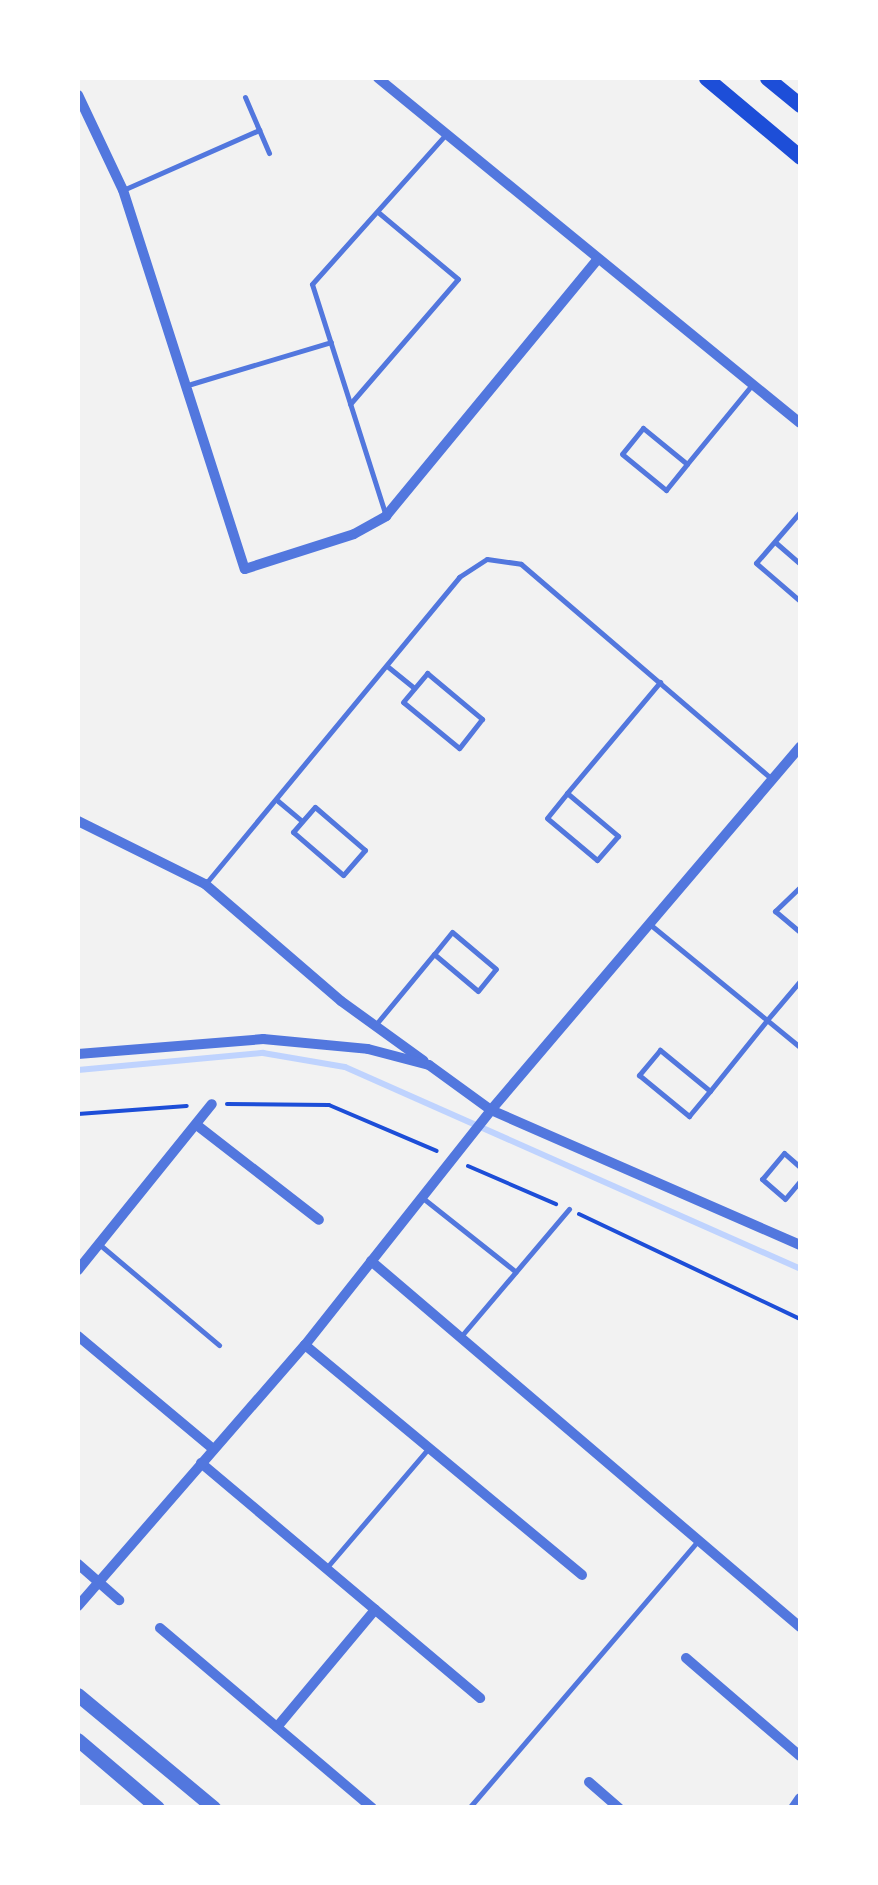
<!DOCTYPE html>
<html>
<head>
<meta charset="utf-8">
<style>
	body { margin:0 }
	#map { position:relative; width:878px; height:1885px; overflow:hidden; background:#f2f2f2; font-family:Lato,sans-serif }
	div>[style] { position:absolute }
	.stream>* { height:6px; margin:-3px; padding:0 3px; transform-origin:3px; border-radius:3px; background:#bfd3fe }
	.path>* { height:4px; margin:-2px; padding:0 2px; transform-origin:2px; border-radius:2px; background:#1d4ed8 }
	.service>* { height:5px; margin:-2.5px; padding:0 2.5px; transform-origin:2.5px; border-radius:2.5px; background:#5277de }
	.minor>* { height:10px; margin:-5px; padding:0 5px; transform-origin:5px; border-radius:5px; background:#5277de }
	.tertiary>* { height:14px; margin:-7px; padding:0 7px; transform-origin:7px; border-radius:7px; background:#5277de }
	.secondary>* { height:15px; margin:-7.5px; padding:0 7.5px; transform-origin:7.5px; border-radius:7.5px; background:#1d4ed8 }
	span { translate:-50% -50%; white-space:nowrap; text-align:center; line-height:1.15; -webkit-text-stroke:9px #fff; paint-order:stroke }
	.frame { position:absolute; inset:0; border:80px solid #fff; pointer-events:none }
</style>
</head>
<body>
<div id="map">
	<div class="stream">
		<div style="left:78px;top:1070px;width:186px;rotate:-5.3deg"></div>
		<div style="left:263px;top:1053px;width:83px;rotate:9.7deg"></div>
		<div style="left:345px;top:1067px;width:498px;rotate:23.9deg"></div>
	</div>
	<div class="path">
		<div style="left:227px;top:1104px;width:102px;rotate:0.6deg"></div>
		<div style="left:329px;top:1105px;width:117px;rotate:23.1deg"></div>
		<div style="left:78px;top:1114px;width:109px;rotate:-4.2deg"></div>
		<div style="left:468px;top:1166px;width:96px;rotate:23.4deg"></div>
		<div style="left:579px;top:1214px;width:245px;rotate:25.4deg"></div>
	</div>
	<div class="service">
		<div style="left:245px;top:97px;width:61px;rotate:66.8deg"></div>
		<div style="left:123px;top:190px;width:149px;rotate:-23.8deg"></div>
		<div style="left:191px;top:384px;width:146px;rotate:-16.7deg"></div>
		<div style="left:350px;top:404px;width:165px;rotate:-49.2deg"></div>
		<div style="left:458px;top:279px;width:104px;rotate:-140.1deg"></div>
		<div style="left:687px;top:464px;width:57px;rotate:-140.7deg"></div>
		<div style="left:643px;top:428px;width:33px;rotate:129deg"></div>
		<div style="left:622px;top:454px;width:57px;rotate:39.3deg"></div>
		<div style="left:666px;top:490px;width:33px;rotate:-51deg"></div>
		<div style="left:687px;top:464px;width:101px;rotate:-50.6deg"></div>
		<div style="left:800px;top:512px;width:67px;rotate:130.8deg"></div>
		<div style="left:756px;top:563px;width:58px;rotate:40.8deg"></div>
		<div style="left:385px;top:513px;width:240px;rotate:-107.7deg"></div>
		<div style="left:312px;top:284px;width:201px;rotate:-48.2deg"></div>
		<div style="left:775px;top:542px;width:33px;rotate:41deg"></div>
		<div style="left:387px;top:666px;width:35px;rotate:39deg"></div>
		<div style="left:427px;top:673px;width:72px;rotate:39.9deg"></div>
		<div style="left:482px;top:719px;width:37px;rotate:128deg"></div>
		<div style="left:459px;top:748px;width:72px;rotate:-140.6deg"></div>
		<div style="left:403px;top:702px;width:38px;rotate:-50deg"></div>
		<div style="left:567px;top:793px;width:67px;rotate:40.1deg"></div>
		<div style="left:618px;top:836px;width:32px;rotate:131deg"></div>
		<div style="left:597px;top:860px;width:65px;rotate:-140deg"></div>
		<div style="left:547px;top:818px;width:32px;rotate:-51deg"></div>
		<div style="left:567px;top:793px;width:145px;rotate:-50deg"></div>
		<div style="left:278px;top:801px;width:31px;rotate:40deg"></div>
		<div style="left:315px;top:807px;width:66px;rotate:40.7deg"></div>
		<div style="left:365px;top:850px;width:33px;rotate:131deg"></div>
		<div style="left:343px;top:875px;width:66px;rotate:-139.3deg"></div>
		<div style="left:293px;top:832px;width:33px;rotate:-49deg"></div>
		<div style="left:207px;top:882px;width:396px;rotate:-50.4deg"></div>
		<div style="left:459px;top:577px;width:33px;rotate:-33deg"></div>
		<div style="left:487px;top:559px;width:34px;rotate:8deg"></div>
		<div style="left:521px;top:564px;width:329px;rotate:40.6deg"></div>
		<div style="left:800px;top:887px;width:35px;rotate:136deg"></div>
		<div style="left:775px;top:911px;width:33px;rotate:40deg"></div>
		<div style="left:652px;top:926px;width:191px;rotate:39.3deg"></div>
		<div style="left:377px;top:1023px;width:89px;rotate:-50.4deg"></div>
		<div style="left:434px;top:954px;width:57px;rotate:40.1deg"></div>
		<div style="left:478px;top:991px;width:28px;rotate:-51deg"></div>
		<div style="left:496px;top:969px;width:57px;rotate:-139.9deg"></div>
		<div style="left:452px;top:932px;width:28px;rotate:129deg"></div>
		<div style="left:710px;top:1091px;width:65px;rotate:-140.6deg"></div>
		<div style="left:660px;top:1050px;width:33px;rotate:130deg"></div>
		<div style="left:639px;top:1075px;width:65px;rotate:39.4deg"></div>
		<div style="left:689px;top:1116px;width:33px;rotate:-50deg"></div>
		<div style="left:710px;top:1091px;width:91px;rotate:-51.2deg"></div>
		<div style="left:767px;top:1020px;width:51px;rotate:-49.8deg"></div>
		<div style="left:800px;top:1167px;width:21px;rotate:-139deg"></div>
		<div style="left:784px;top:1153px;width:34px;rotate:130deg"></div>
		<div style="left:762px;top:1179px;width:30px;rotate:41deg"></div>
		<div style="left:785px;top:1199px;width:23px;rotate:-50deg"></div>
		<div style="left:424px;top:1199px;width:117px;rotate:38.4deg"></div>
		<div style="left:99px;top:1244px;width:157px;rotate:40.1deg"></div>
		<div style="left:463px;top:1334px;width:164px;rotate:-49.7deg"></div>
		<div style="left:328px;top:1566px;width:154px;rotate:-49.5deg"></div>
		<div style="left:469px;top:1808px;width:352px;rotate:-49.4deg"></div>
	</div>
	<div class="minor">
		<div style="left:378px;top:78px;width:545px;rotate:39.27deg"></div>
		<div style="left:78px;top:95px;width:105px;rotate:64.7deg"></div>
		<div style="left:123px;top:190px;width:398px;rotate:72.2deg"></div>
		<div style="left:245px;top:569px;width:114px;rotate:-17.8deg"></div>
		<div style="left:354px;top:534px;width:37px;rotate:-29deg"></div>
		<div style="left:386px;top:516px;width:333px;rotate:-50.5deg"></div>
		<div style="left:78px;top:821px;width:142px;rotate:26.4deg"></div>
		<div style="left:205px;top:884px;width:179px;rotate:40.7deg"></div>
		<div style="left:341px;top:1001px;width:102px;rotate:35.9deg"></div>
		<div style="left:78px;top:1054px;width:186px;rotate:-4.6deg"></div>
		<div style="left:263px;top:1039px;width:105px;rotate:5.4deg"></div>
		<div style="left:368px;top:1049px;width:63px;rotate:14.7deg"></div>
		<div style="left:429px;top:1065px;width:77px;rotate:36deg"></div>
		<div style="left:491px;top:1110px;width:337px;rotate:23.6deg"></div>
		<div style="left:198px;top:1126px;width:153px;rotate:37.8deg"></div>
		<div style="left:371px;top:1261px;width:564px;rotate:40.47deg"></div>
		<div style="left:78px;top:1270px;width:213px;rotate:-51.1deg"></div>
		<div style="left:78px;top:1336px;width:175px;rotate:39.9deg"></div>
		<div style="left:305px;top:1345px;width:360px;rotate:39.7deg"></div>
		<div style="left:201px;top:1463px;width:365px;rotate:40.1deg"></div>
		<div style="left:78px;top:1564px;width:55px;rotate:41.3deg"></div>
		<div style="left:78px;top:1606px;width:346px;rotate:-49deg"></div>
		<div style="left:305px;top:1345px;width:300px;rotate:-51.6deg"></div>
		<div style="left:491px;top:1110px;width:477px;rotate:-49.6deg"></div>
		<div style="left:160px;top:1628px;width:278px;rotate:40.3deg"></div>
		<div style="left:686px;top:1658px;width:150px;rotate:40.7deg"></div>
		<div style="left:277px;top:1727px;width:153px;rotate:-50.1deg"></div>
		<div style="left:589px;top:1782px;width:40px;rotate:41deg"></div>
		<div style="left:793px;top:1808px;width:12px;rotate:-55deg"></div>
	</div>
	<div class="tertiary">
		<div style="left:78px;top:1695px;width:177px;rotate:39.7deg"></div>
		<div style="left:78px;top:1740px;width:105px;rotate:40.4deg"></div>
	</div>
	<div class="secondary">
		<div style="left:706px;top:78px;width:123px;rotate:40deg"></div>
		<div style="left:767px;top:78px;width:43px;rotate:39.3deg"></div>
	</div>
	<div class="frame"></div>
</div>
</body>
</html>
